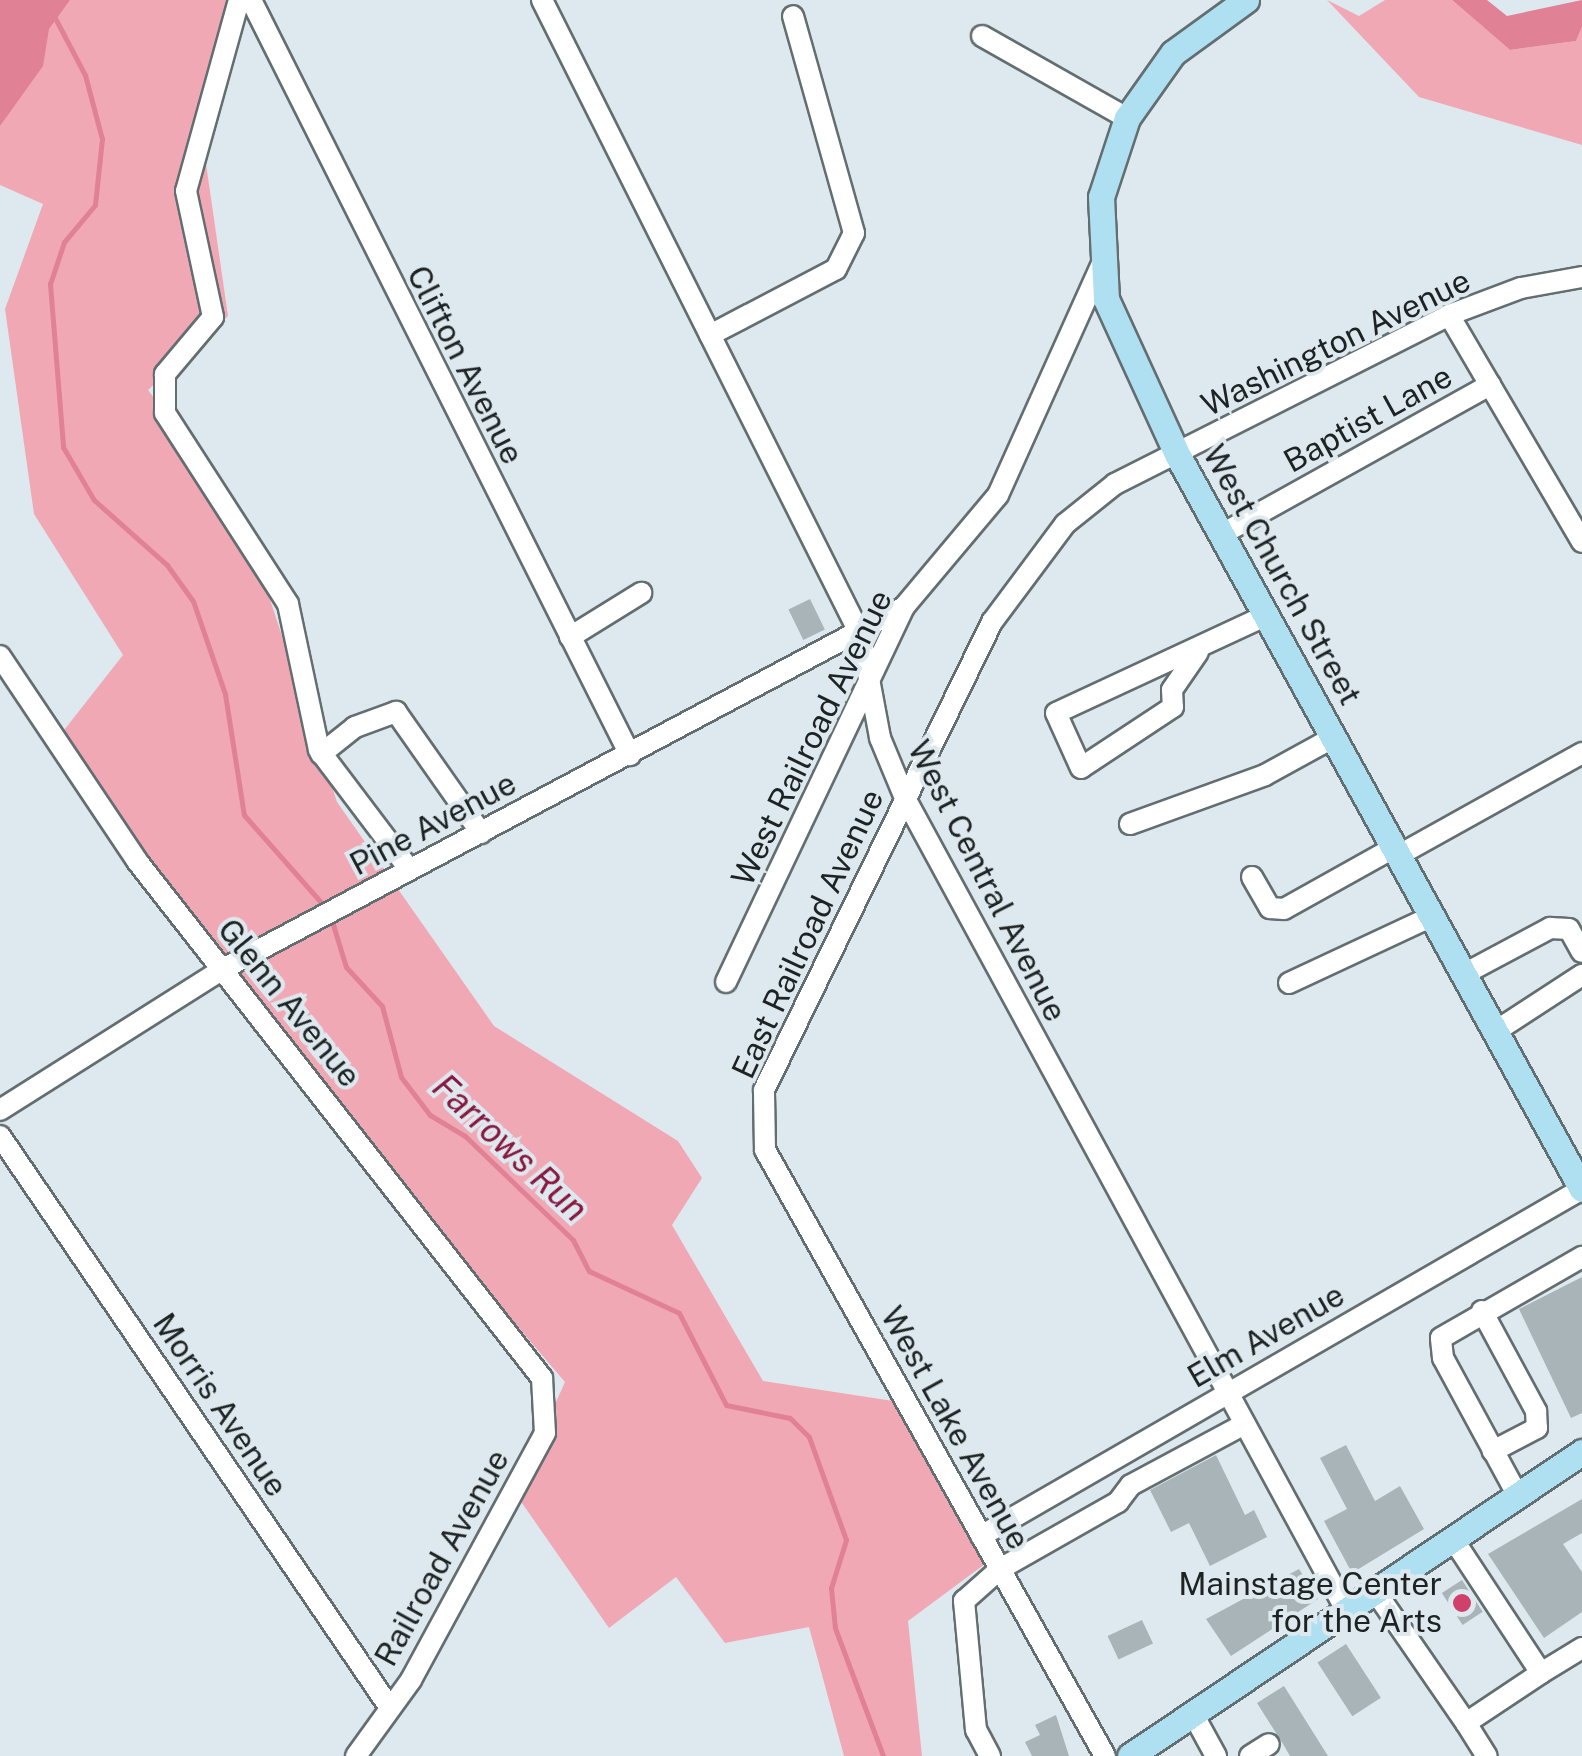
<!DOCTYPE html>
<html>
<head>
<meta charset="utf-8">
<style>
	body { margin:0 }
	#map { position:relative; width:1582px; height:1756px; overflow:hidden; background:#dde9ee; font-family:"Public Sans",sans-serif }
	div>[style] { position:absolute }
	.green>* { inset:0; background:#f1a8b5 }
	.water>* { inset:0; background:#e18196 }
	.stream>* { height:5px; margin:-2.5px; padding:0 2.5px; transform-origin:2.5px; border-radius:2.5px; background:#e18196 }
	.building>* { inset:0; background:#a9b4b9; transform-origin:0 0 }
	.roads { filter:drop-shadow(2px 0 #636e71) drop-shadow(-2px 0 #636e71) drop-shadow(0 2px #636e71) drop-shadow(0 -2px #636e71) }
	.minor>* { height:20px; margin:-10px; padding:0 10px; transform-origin:10px; border-radius:10px; background:#fff }
	.major>* { height:25px; margin:-12.5px; padding:0 12.5px; transform-origin:12.5px; border-radius:12.5px; background:#afe0f1 }
	.dots>* { width:28px; height:28px; translate:-50% -50%; box-sizing:border-box; border:5px solid #dde9ee; border-radius:50% }
	span { translate:-50% -50%; white-space:nowrap; text-align:center; line-height:1.15; -webkit-text-stroke:8px #dde9ee; paint-order:stroke }
	.street-label { font-size:32px; color:#1d2223 }
	.poi-label { font-size:32px; color:#1d2223 }
	.right { translate:-100% -50%; text-align:right }
	.water-label { font-size:35px; color:#88163e; font-style:italic }
</style>
</head>
<body>
<div id="map">
	<div class="green">
		<div style="clip-path:polygon(0 0,231px 0,203px 143px,228px 316px,148px 390px,241px 512px,337px 802px,494px 1026px,678px 1141px,702px 1178px,672px 1225px,763px 1381px,906px 1403px,989px 1561px,908px 1621px,922px 1756px,844px 1756px,809px 1627px,725px 1643px,676px 1577px,609px 1628px,515px 1493px,565px 1382px,234px 994px,61px 734px,123px 655px,34px 514px,5px 309px,43px 204px,0 185px)"></div>
		<div style="clip-path:polygon(1327px 0,1359px 16px,1385px 0,1452px 0,1510px 50px,1576px 41px,1582px 27px,1582px 145px,1419px 97px)"></div>
	</div>
	<div class="water">
		<div style="clip-path:polygon(0 0,70px 0,49px 29px,43px 66px,0 126px)"></div>
		<div style="clip-path:polygon(1452px 0,1487px 0,1507px 16px,1582px 0,1582px 27px,1576px 41px,1510px 50px)"></div>
	</div>
	<div class="stream">
		<div style="left:54px;top:16px;width:67px;rotate:62.3deg"></div>
		<div style="left:85px;top:75px;width:66px;rotate:75.1deg"></div>
		<div style="left:102px;top:139px;width:66px;rotate:96.1deg"></div>
		<div style="left:95px;top:205px;width:48px;rotate:130deg"></div>
		<div style="left:64px;top:242px;width:44px;rotate:108.4deg"></div>
		<div style="left:50px;top:284px;width:164px;rotate:85.4deg"></div>
		<div style="left:63px;top:447px;width:61px;rotate:59.7deg"></div>
		<div style="left:94px;top:500px;width:98px;rotate:41.7deg"></div>
		<div style="left:167px;top:565px;width:44px;rotate:54.2deg"></div>
		<div style="left:193px;top:601px;width:98px;rotate:71deg"></div>
		<div style="left:225px;top:694px;width:122px;rotate:81.1deg"></div>
		<div style="left:244px;top:815px;width:124px;rotate:48.6deg"></div>
		<div style="left:331px;top:918px;width:51px;rotate:73deg"></div>
		<div style="left:346px;top:967px;width:53px;rotate:47.3deg"></div>
		<div style="left:382px;top:1006px;width:73px;rotate:75deg"></div>
		<div style="left:401px;top:1077px;width:48px;rotate:52.7deg"></div>
		<div style="left:430px;top:1115px;width:41px;rotate:31deg"></div>
		<div style="left:465px;top:1136px;width:150px;rotate:43.9deg"></div>
		<div style="left:573px;top:1240px;width:35px;rotate:63deg"></div>
		<div style="left:589px;top:1271px;width:99px;rotate:25deg"></div>
		<div style="left:679px;top:1313px;width:103px;rotate:62.9deg"></div>
		<div style="left:726px;top:1405px;width:65px;rotate:11.5deg"></div>
		<div style="left:790px;top:1418px;width:27px;rotate:45deg"></div>
		<div style="left:809px;top:1437px;width:109px;rotate:70.2deg"></div>
		<div style="left:846px;top:1540px;width:50px;rotate:107.4deg"></div>
		<div style="left:831px;top:1588px;width:40px;rotate:84.3deg"></div>
		<div style="left:835px;top:1628px;width:137px;rotate:69.4deg"></div>
	</div>
	<div class="building">
		<div style="left:810px;top:599px;width:34px;height:24px;rotate:64deg"></div>
		<div style="clip-path:polygon(1582px 1277px,1582px 1413px,1571px 1418px,1519px 1309px)"></div>
		<div style="clip-path:polygon(1346px 1445px,1375px 1501px,1400px 1486px,1424px 1529px,1352px 1573px,1324px 1521px,1347px 1509px,1320px 1458px)"></div>
		<div style="clip-path:polygon(1216px 1455px,1245px 1515px,1254px 1510px,1267px 1537px,1210px 1566px,1189px 1523px,1171px 1532px,1150px 1490px)"></div>
		<div style="clip-path:polygon(1582px 1499px,1582px 1533px,1563px 1544px,1582px 1572px,1582px 1612px,1544px 1638px,1488px 1554px)"></div>
		<div style="clip-path:polygon(1299px 1569px,1318px 1599px,1231px 1656px,1206px 1619px)"></div>
		<div style="left:1462px;top:1580px;width:38px;height:24px;rotate:57deg"></div>
		<div style="left:1142px;top:1620px;width:26px;height:38px;rotate:65deg"></div>
		<div style="left:1346px;top:1644px;width:64px;height:34px;rotate:57deg"></div>
		<div style="clip-path:polygon(1284px 1686px,1328px 1756px,1290px 1756px,1283px 1744px,1257px 1703px)"></div>
		<div style="clip-path:polygon(1056px 1715px,1069px 1756px,1032px 1756px,1025px 1742px,1040px 1735px,1035px 1725px)"></div>
	</div>
	<div class="roads">
		<div class="minor">
			<div style="left:239px;top:0;width:198px;rotate:105.5deg"></div>
			<div style="left:186px;top:191px;width:129px;rotate:77.9deg"></div>
			<div style="left:213px;top:317px;width:75px;rotate:130.1deg"></div>
			<div style="left:165px;top:374px;width:39px;rotate:90deg"></div>
			<div style="left:165px;top:413px;width:227px;rotate:57.2deg"></div>
			<div style="left:288px;top:604px;width:149px;rotate:78deg"></div>
			<div style="left:319px;top:750px;width:149px;rotate:52.9deg"></div>
			<div style="left:251px;top:0;width:845px;rotate:63.34deg"></div>
			<div style="left:542px;top:0;width:712px;rotate:63.36deg"></div>
			<div style="left:861px;top:636px;width:104px;rotate:79.4deg"></div>
			<div style="left:880px;top:738px;width:65px;rotate:67.4deg"></div>
			<div style="left:905px;top:798px;width:924px;rotate:61.49deg"></div>
			<div style="left:982px;top:36px;width:167px;rotate:29.5deg"></div>
			<div style="left:1449px;top:315px;width:263px;rotate:59.6deg"></div>
			<div style="left:710px;top:335px;width:142px;rotate:-27.6deg"></div>
			<div style="left:836px;top:269px;width:40px;rotate:-63.4deg"></div>
			<div style="left:854px;top:233px;width:225px;rotate:-105.7deg"></div>
			<div style="left:1222px;top:534px;width:307px;rotate:-29.1deg"></div>
			<div style="left:570px;top:637px;width:84px;rotate:-31.8deg"></div>
			<div style="left:1198px;top:652px;width:46px;rotate:124.4deg"></div>
			<div style="left:1172px;top:690px;width:17px;rotate:87deg"></div>
			<div style="left:1173px;top:707px;width:110px;rotate:146.5deg"></div>
			<div style="left:1081px;top:768px;width:60px;rotate:-114.4deg"></div>
			<div style="left:1056px;top:713px;width:233px;rotate:-24.9deg"></div>
			<div style="left:0;top:656px;width:247px;rotate:56.2deg"></div>
			<div style="left:137px;top:861px;width:657px;rotate:51.93deg"></div>
			<div style="left:542px;top:1378px;width:55px;rotate:86.9deg"></div>
			<div style="left:545px;top:1433px;width:281px;rotate:118.5deg"></div>
			<div style="left:411px;top:1680px;width:94px;rotate:125.9deg"></div>
			<div style="left:321px;top:754px;width:43px;rotate:-38.5deg"></div>
			<div style="left:355px;top:727px;width:44px;rotate:-20.1deg"></div>
			<div style="left:396px;top:712px;width:148px;rotate:54.9deg"></div>
			<div style="left:1130px;top:824px;width:144px;rotate:-19.9deg"></div>
			<div style="left:1265px;top:775px;width:79px;rotate:-28.8deg"></div>
			<div style="left:1399px;top:855px;width:210px;rotate:-29.1deg"></div>
			<div style="left:1252px;top:877px;width:36px;rotate:60deg"></div>
			<div style="left:1270px;top:908px;width:14px;rotate:4deg"></div>
			<div style="left:1284px;top:909px;width:127px;rotate:-29.2deg"></div>
			<div style="left:1464px;top:974px;width:98px;rotate:-28.1deg"></div>
			<div style="left:1550px;top:928px;width:19px;rotate:3deg"></div>
			<div style="left:1569px;top:929px;width:26px;rotate:61deg"></div>
			<div style="left:726px;top:982px;width:415px;rotate:-64.6deg"></div>
			<div style="left:904px;top:607px;width:146px;rotate:-50deg"></div>
			<div style="left:998px;top:495px;width:253px;rotate:-65.8deg"></div>
			<div style="left:1289px;top:983px;width:159px;rotate:-25deg"></div>
			<div style="left:1496px;top:1031px;width:103px;rotate:-33.1deg"></div>
			<div style="left:0;top:1110px;width:264px;rotate:-32.3deg"></div>
			<div style="left:223px;top:969px;width:771px;rotate:-27.99deg"></div>
			<div style="left:0;top:1136px;width:692px;rotate:55.71deg"></div>
			<div style="left:1482px;top:1311px;width:114px;rotate:61.6deg"></div>
			<div style="left:1536px;top:1411px;width:17px;rotate:87deg"></div>
			<div style="left:1537px;top:1428px;width:50px;rotate:152.4deg"></div>
			<div style="left:1518px;top:1496px;width:157px;rotate:-118.5deg"></div>
			<div style="left:1443px;top:1358px;width:20px;rotate:-96deg"></div>
			<div style="left:1441px;top:1338px;width:163px;rotate:-29.9deg"></div>
			<div style="left:981px;top:1536px;width:694px;rotate:-30deg"></div>
			<div style="left:1375px;top:1591px;width:160px;rotate:55.4deg"></div>
			<div style="left:1466px;top:1723px;width:90px;rotate:-33.7deg"></div>
			<div style="left:1541px;top:1673px;width:160px;rotate:-123.3deg"></div>
			<div style="left:1541px;top:1673px;width:48px;rotate:-31.4deg"></div>
			<div style="left:1193px;top:1714px;width:48px;rotate:61.3deg"></div>
			<div style="left:1466px;top:1723px;width:39px;rotate:58deg"></div>
			<div style="left:990px;top:1756px;width:30px;rotate:-118deg"></div>
			<div style="left:976px;top:1730px;width:130px;rotate:-95.3deg"></div>
			<div style="left:964px;top:1601px;width:48px;rotate:-41.6deg"></div>
			<div style="left:1000px;top:1569px;width:136px;rotate:-29.6deg"></div>
			<div style="left:1118px;top:1502px;width:21px;rotate:-53deg"></div>
			<div style="left:1131px;top:1485px;width:127px;rotate:-28.2deg"></div>
			<div style="left:1105px;top:1756px;width:695px;rotate:-119.29deg"></div>
			<div style="left:765px;top:1150px;width:60px;rotate:-91deg"></div>
			<div style="left:764px;top:1090px;width:521px;rotate:-64.03deg"></div>
			<div style="left:992px;top:622px;width:122px;rotate:-53.3deg"></div>
			<div style="left:1065px;top:524px;width:64px;rotate:-38.7deg"></div>
			<div style="left:1115px;top:484px;width:374px;rotate:-26.8deg"></div>
			<div style="left:1449px;top:315px;width:77px;rotate:-20.6deg"></div>
			<div style="left:1521px;top:288px;width:62px;rotate:-10.2deg"></div>
			<div style="left:1250px;top:1756px;width:22px;rotate:-32deg"></div>
		</div>
		<div class="major">
			<div style="left:1246px;top:0;width:90px;rotate:144deg"></div>
			<div style="left:1173px;top:53px;width:80px;rotate:125.3deg"></div>
			<div style="left:1127px;top:118px;width:83px;rotate:108.2deg"></div>
			<div style="left:1101px;top:197px;width:102px;rotate:87.2deg"></div>
			<div style="left:1106px;top:299px;width:173px;rotate:65.4deg"></div>
			<div style="left:1178px;top:456px;width:837px;rotate:61.14deg"></div>
			<div style="left:1130px;top:1756px;width:545px;rotate:-33.92deg"></div>
		</div>
	</div>
	<div class="dots">
		<div style="left:1462px;top:1603px;background:#cf406a"></div>
	</div>
	<div class="street-label">
		<span style="left:1336px;top:343px;rotate:-26deg">Washington Avenue</span>
		<span style="left:465px;top:365px;rotate:63deg">Clifton Avenue</span>
		<span style="left:1368px;top:419px;rotate:-29deg">Baptist Lane</span>
		<span style="left:1282px;top:575px;rotate:61deg">West Church Street</span>
		<span style="left:812px;top:738px;rotate:-64deg">West Railroad Avenue</span>
		<span style="left:433px;top:824px;rotate:-28deg">Pine Avenue</span>
		<span style="left:987px;top:881px;rotate:63deg">West Central Avenue</span>
		<span style="left:808px;top:934px;rotate:-65deg">East Railroad Avenue</span>
		<span style="left:289px;top:1003px;rotate:51deg">Glenn Avenue</span>
		<span style="left:1266px;top:1336px;rotate:-30deg">Elm Avenue</span>
		<span style="left:220px;top:1405px;rotate:56deg">Morris Avenue</span>
		<span style="left:955px;top:1428px;rotate:61deg">West Lake Avenue</span>
		<span style="left:442px;top:1558px;rotate:-61deg">Railroad Avenue</span>
	</div>
	<div class="poi-label">
		<span class="right" style="left:1442px;top:1603px">Mainstage Center<br>for the Arts</span>
	</div>
	<div class="water-label">
		<span style="left:510px;top:1148px;rotate:43deg">Farrows Run</span>
	</div>
</div>
</body>
</html>
